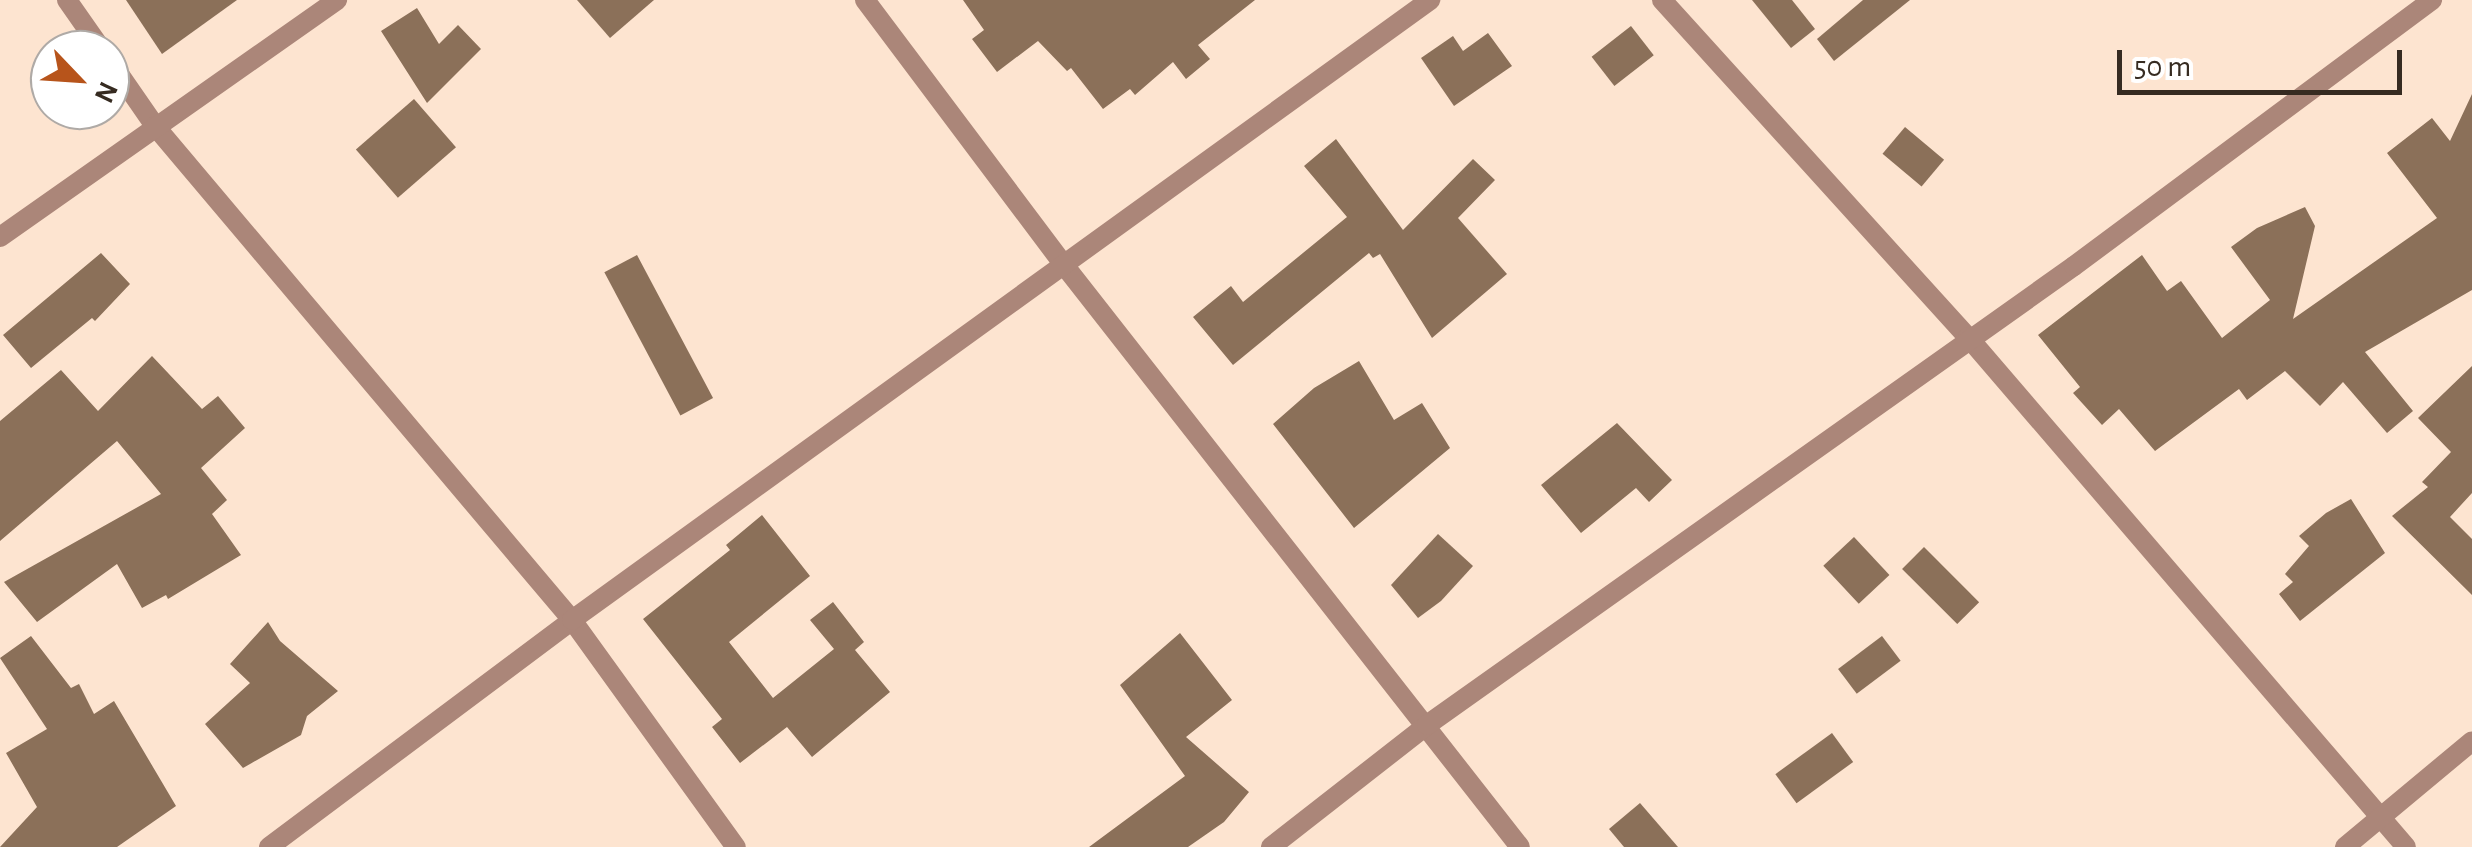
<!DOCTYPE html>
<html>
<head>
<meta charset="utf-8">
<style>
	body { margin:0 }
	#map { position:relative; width:2472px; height:847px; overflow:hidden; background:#fde4d0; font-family:"Alegreya Sans",sans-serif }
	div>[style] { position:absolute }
	.building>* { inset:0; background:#8b7059; transform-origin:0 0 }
	.minor>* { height:20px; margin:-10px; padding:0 10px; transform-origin:10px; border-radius:10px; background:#ab8679 }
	span { translate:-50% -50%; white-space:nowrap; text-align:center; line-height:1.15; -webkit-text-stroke:10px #fff; paint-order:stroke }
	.north { position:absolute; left:30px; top:30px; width:100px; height:100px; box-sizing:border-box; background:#fff; border:2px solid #afaaa6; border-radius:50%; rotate:115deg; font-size:28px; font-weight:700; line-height:40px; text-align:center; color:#362b21 }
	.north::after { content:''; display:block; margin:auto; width:35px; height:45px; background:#b7541b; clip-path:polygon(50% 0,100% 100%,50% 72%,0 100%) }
	.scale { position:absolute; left:2117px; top:50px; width:285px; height:45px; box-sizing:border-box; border:5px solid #362b21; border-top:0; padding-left:12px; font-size:30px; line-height:35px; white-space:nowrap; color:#362b21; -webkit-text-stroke:8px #fff; paint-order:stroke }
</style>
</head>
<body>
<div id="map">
	<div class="building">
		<div style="clip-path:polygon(126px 0,237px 0,162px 54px)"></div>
		<div style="clip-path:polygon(577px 0,654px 0,610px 38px)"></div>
		<div style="clip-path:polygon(963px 0,1255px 0,1198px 45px,1210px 59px,1186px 79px,1173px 62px,1135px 95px,1130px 89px,1103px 109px,1071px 68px,1067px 71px,1038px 41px,997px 72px,972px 39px,984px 30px)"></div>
		<div style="clip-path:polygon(1752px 0,1792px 0,1815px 29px,1791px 48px)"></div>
		<div style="clip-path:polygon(1863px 0,1910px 0,1834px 61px,1817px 39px)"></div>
		<div style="clip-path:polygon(417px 8px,439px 44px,458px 25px,481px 49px,427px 103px,381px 31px)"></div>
		<div style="left:1631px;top:26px;width:37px;height:50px;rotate:52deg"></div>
		<div style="clip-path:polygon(1488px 33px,1512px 66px,1454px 106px,1421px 58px,1453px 36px,1463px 51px)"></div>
		<div style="clip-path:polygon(2472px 94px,2472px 290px,2365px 352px,2413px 411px,2387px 433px,2343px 382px,2320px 406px,2285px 371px,2247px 400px,2239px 389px,2155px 451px,2119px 409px,2102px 425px,2073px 393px,2080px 387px,2038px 335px,2142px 255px,2167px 291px,2181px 281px,2222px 338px,2270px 300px,2231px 247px,2257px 228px,2305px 207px,2315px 226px,2293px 319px,2437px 218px,2387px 153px,2432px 118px,2450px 141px)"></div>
		<div style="left:414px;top:99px;width:64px;height:77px;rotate:49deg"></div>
		<div style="left:1905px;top:127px;width:51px;height:35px;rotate:40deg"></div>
		<div style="clip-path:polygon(1336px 139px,1403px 230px,1473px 159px,1495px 180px,1458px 218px,1507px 274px,1432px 338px,1380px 254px,1373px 258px,1369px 253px,1233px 365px,1193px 317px,1231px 286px,1243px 302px,1347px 217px,1304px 166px)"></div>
		<div style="clip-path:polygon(101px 253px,130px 284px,95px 321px,92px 318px,31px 368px,3px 335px)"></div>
		<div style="left:637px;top:255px;width:162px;height:37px;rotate:62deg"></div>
		<div style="clip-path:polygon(152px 356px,202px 409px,218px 396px,245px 428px,201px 468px,227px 500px,212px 514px,241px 555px,168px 599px,166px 595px,142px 608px,117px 564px,37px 622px,4px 582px,161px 494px,117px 441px,0 541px,0 421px,61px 370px,98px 411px)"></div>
		<div style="clip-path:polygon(1359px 361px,1394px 420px,1422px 403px,1450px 448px,1354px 528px,1273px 424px,1314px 388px)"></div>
		<div style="clip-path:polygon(2472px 366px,2472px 493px,2450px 517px,2472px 539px,2472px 595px,2392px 516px,2428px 487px,2422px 482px,2451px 452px,2418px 418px)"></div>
		<div style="clip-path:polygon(1617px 423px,1672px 480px,1649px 502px,1636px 488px,1581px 533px,1541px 485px)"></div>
		<div style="clip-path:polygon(2351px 499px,2385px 553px,2300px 621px,2279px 594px,2293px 582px,2285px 574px,2309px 546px,2299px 536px,2326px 513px)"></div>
		<div style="clip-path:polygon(762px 515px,810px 576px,729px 642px,773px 698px,834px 649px,810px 620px,833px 602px,864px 642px,855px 650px,890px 692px,812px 757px,787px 727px,740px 763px,712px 727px,722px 719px,643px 619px,730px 550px,726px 545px)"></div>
		<div style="clip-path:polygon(1438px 534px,1473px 566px,1441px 601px,1418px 618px,1391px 585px)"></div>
		<div style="left:1854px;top:537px;width:52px;height:42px;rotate:47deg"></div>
		<div style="left:1924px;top:547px;width:78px;height:31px;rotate:45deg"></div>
		<div style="clip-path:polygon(268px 622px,280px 641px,338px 691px,307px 716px,301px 735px,243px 768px,205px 724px,250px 683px,230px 664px)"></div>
		<div style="clip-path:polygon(1180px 633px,1232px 700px,1186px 737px,1249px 792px,1224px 822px,1188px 847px,1089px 847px,1185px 776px,1120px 685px)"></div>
		<div style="clip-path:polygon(31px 636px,71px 688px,79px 684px,94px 714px,114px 701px,176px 806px,117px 847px,0 847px,37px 807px,6px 753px,47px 729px,0 658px)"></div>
		<div style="left:1882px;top:636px;width:31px;height:55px;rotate:53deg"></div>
		<div style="left:1832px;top:733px;width:36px;height:70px;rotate:54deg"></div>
		<div style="clip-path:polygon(1640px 803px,1678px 847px,1624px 847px,1609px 829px)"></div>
	</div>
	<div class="minor">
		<div style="left:67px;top:0;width:61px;rotate:55deg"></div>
		<div style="left:865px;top:0;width:331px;rotate:53.1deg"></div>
		<div style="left:1064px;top:265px;width:739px;rotate:51.92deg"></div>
		<div style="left:1662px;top:0;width:455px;rotate:47.8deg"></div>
		<div style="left:1968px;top:337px;width:672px;rotate:49.34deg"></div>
		<div style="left:110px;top:61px;width:79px;rotate:55.3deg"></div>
		<div style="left:155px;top:126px;width:646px;rotate:49.83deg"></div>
		<div style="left:572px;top:620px;width:280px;rotate:54.2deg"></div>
		<div style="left:0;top:237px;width:412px;rotate:-35.1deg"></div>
		<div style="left:269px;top:847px;width:379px;rotate:-36.8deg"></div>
		<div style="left:572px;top:620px;width:1059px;rotate:-35.85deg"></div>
		<div style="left:1271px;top:847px;width:198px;rotate:-38deg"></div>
		<div style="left:1427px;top:725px;width:793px;rotate:-35.35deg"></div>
		<div style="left:2074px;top:266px;width:446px;rotate:-36.6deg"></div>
		<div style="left:2345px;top:847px;width:165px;rotate:-39.8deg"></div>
	</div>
	<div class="north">N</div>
	<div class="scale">50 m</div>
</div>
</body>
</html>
